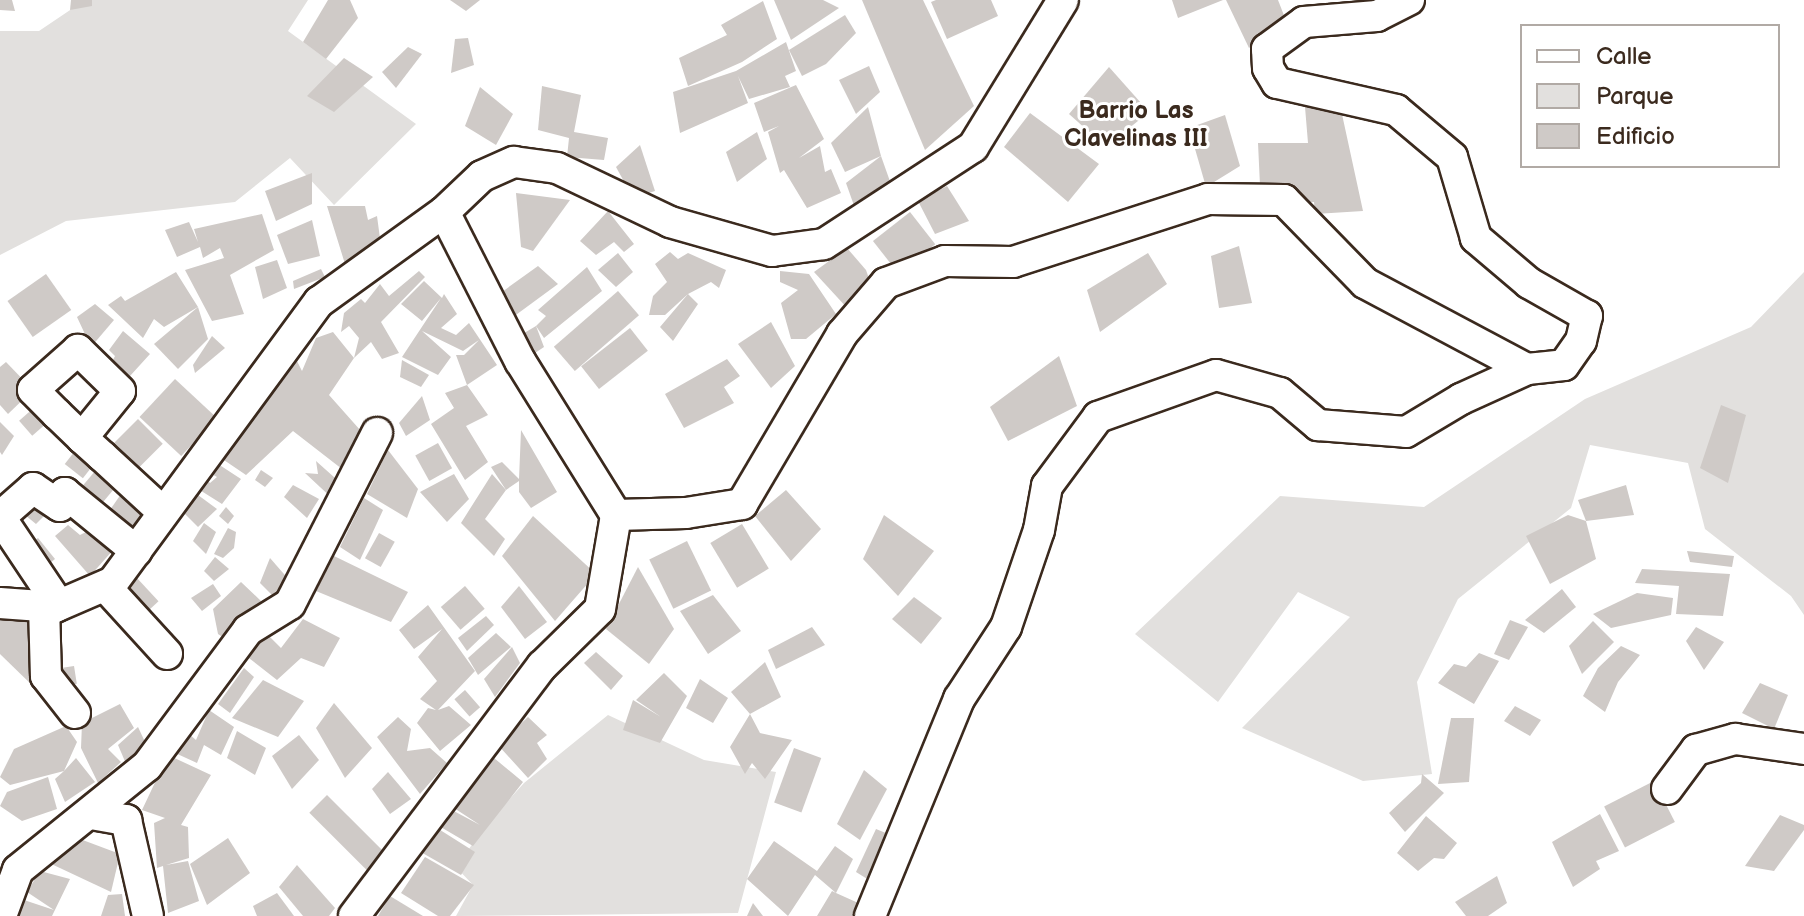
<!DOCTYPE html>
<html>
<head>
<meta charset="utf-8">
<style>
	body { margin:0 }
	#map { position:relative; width:1804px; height:916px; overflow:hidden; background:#fff; font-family:"Balsamiq Sans",sans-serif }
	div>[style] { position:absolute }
	.green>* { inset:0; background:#e2e0de }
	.building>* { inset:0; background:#cfcac7; transform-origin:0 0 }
	.roads { filter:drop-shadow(2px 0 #3b2a1e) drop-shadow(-2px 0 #3b2a1e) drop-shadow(0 2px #3b2a1e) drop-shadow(0 -2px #3b2a1e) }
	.street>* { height:30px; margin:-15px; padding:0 15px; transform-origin:15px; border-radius:15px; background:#fff }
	span { translate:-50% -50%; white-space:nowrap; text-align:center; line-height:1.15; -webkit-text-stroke:6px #fff; paint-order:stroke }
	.neighbourhood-label { font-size:24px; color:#3b2a1e; font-weight:700 }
	.legend { position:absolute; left:1520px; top:24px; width:260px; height:144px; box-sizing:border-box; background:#fff; border:2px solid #b1aaa5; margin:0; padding:10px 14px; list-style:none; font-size:24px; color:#3b2a1e }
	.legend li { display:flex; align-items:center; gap:16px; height:40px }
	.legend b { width:40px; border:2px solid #b1aaa5 }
</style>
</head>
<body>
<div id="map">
	<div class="green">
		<div style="clip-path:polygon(85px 0,308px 0,288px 31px,416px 124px,334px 205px,290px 158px,235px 202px,66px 221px,0 255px,0 31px,39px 31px)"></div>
		<div style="clip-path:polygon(1804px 272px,1804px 615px,1791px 596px,1705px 529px,1688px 463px,1590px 445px,1571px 508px,1458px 599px,1417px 682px,1432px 774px,1363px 781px,1242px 728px,1350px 617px,1298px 592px,1218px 702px,1135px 634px,1280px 496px,1424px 507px,1585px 399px,1751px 327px)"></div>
		<div style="clip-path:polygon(608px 715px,704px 760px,776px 772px,738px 913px,456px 916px,473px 885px,456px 867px,486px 825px,524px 783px)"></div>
	</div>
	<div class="building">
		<div style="clip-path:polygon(0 0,12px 0,15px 11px,0 10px)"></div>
		<div style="clip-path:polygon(71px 0,92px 0,92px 6px,70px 10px)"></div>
		<div style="clip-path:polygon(328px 0,350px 0,358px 18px,326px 59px,303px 42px)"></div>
		<div style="clip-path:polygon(450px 0,480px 0,466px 11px)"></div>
		<div style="clip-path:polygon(774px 0,823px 0,839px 8px,791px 40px)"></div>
		<div style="clip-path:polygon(862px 0,923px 0,974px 106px,925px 150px)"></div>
		<div style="clip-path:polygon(936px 0,991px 0,998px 16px,947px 39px,931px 2px)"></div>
		<div style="clip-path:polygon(1172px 0,1223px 0,1178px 18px)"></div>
		<div style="clip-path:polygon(1226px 0,1278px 0,1285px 18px,1249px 48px)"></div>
		<div style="clip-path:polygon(763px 1px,777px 39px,742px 62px,688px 86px,679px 58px,727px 35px,721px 25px)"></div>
		<div style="clip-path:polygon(845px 15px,856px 33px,826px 64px,802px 76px,789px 50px)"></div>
		<div style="clip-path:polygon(468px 38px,474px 65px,451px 73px,455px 39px)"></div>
		<div style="clip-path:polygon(786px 42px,796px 71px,785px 76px,790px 87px,749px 99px,738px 76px,748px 103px,680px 133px,673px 92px,736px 71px)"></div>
		<div style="clip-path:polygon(408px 47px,422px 54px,396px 88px,382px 72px)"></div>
		<div style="clip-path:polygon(344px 58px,373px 77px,334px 112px,307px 96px)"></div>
		<div style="clip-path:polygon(869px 66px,880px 92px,856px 114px,839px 80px)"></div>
		<div style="clip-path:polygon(1109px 67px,1149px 112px,1106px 147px,1069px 114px)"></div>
		<div style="clip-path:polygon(796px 85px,824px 139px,799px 158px,820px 146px,825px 172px,831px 169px,841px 193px,807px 208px,784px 170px,780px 173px,768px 132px,779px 126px,764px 132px,754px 103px)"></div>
		<div style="clip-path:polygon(542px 86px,581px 95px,574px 132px,608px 138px,604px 160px,567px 157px,569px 138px,538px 130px)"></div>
		<div style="clip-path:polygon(480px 87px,513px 114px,496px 145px,465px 126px)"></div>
		<div style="clip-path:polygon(1340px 105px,1363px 211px,1315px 214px,1314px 202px,1261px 207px,1258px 143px,1308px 143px,1305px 107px)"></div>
		<div style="clip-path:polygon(868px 107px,881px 156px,845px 172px,831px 143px)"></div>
		<div style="clip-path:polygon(1030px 113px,1099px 164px,1068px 202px,1004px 147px)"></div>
		<div style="clip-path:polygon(1225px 115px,1240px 166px,1206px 187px,1189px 128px)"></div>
		<div style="clip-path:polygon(757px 132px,767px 159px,737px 182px,726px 152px)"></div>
		<div style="clip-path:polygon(640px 145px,655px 191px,633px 198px,616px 167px)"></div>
		<div style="clip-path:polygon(881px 156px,892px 187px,857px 214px,846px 183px)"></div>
		<div style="clip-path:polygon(312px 173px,312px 204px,276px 221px,265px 191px)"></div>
		<div style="clip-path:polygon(947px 186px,969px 221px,935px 234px,918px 201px)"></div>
		<div style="clip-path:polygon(516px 193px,570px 200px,533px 251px,521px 247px)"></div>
		<div style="clip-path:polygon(327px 206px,365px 206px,368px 220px,377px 216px,381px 246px,345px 264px)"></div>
		<div style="clip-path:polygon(608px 211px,634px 244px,624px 252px,614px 242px,596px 255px,580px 241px)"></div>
		<div style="left:910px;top:212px;width:41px;height:47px;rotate:52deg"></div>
		<div style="clip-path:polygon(262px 214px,274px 250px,230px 275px,244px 314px,212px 321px,185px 270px,224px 258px,220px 248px,203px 258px,200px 247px,177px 257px,165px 230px,189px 222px,198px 242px,194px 229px)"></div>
		<div style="clip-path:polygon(312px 220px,320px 256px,288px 264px,277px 235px)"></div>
		<div style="clip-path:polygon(1239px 246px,1252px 303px,1219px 308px,1211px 256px)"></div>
		<div style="clip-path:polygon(847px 248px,866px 270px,875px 296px,860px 322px,814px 272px)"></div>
		<div style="clip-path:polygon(670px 252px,678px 259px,688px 253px,726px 270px,719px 288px,711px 282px,688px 294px,698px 304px,673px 341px,660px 327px,688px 294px,665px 315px,649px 315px,653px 296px,667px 282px,655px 264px)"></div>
		<div style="clip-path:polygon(618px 253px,633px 272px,616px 287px,598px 270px)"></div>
		<div style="clip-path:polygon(1148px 253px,1167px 284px,1100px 332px,1087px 290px)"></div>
		<div style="clip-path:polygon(277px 260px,287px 288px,263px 299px,255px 267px)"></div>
		<div style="clip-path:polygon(538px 266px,558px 284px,501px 326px,488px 302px)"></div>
		<div style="clip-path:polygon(587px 267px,602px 291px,544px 338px,536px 326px,544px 347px,532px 355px,509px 342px,536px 326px,546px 316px,538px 310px)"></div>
		<div style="clip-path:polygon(321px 269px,325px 277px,294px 289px,293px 281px)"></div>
		<div style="clip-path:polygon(419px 271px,425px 277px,381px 322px,399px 353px,382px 359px,371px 342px,354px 358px,359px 338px,349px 326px,341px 332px,344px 313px,361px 299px,365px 303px,380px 284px,389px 296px)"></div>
		<div style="clip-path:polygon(780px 271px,809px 274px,836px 314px,806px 339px,791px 339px,781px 303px,798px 290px,780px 282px)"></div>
		<div style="clip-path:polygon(176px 272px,198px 307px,164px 327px,154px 319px,143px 338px,108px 305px,121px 296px,125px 301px)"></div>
		<div style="left:46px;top:274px;width:44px;height:47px;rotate:55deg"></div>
		<div style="clip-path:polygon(424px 281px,442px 298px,444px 294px,457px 314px,441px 328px,456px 335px,469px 323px,497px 365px,467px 385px,456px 355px,464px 355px,479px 340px,463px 351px,422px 331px,451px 357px,438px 375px,402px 357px,441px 298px,422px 321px,401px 304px)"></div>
		<div style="left:618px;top:291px;width:32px;height:85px;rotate:49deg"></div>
		<div style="clip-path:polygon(95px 304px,114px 320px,91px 347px,77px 317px)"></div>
		<div style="clip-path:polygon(198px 307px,208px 339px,178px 369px,154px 344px)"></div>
		<div style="clip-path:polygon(771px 322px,795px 366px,771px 388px,738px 344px)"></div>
		<div style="left:630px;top:328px;width:29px;height:62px;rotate:52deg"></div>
		<div style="clip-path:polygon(123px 331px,150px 354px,120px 387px,105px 376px,115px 356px,109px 350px)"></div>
		<div style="clip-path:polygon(333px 332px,354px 358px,329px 395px,369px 440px,351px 476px,293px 431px,246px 475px,218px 456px,297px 361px,302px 371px,316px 338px)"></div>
		<div style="clip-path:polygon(212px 336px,225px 348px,195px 373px,193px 365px)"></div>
		<div style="clip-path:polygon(1059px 356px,1077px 406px,1008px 441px,990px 407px)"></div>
		<div style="clip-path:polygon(727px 359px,740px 376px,724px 387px,734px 403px,684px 428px,665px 394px)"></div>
		<div style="clip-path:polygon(402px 360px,429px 375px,421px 387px,400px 377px)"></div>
		<div style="clip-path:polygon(6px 362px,33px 390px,8px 414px,0 405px,0 367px)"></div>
		<div style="left:175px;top:379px;width:57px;height:52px;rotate:43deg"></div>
		<div style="clip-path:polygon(467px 385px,488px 415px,466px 426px,488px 462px,465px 480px,431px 424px,454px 408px,445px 393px)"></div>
		<div style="clip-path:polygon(422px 396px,430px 420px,406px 436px,399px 423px)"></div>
		<div style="left:44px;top:399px;width:20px;height:33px;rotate:49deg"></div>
		<div style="clip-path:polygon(1721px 405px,1746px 415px,1728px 483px,1700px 468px)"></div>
		<div style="left:138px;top:419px;width:35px;height:48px;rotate:45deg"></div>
		<div style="clip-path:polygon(0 422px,14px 436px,2px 455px,0 452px)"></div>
		<div style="clip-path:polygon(521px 430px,557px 492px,531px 508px,519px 492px,519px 481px,506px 490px,491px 467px,502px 462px,519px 479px)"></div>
		<div style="left:82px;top:442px;width:23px;height:28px;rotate:38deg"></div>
		<div style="left:438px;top:443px;width:29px;height:26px;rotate:61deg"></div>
		<div style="clip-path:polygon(388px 450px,418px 489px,407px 518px,367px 494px)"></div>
		<div style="clip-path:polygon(316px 461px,344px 486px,335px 501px,305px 473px,318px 474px)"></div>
		<div style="left:101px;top:464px;width:26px;height:34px;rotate:40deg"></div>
		<div style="clip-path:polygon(218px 464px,241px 479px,222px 504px,195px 487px,205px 478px,210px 483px,217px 477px,210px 473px)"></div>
		<div style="clip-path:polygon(261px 470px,273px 478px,265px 487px,255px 480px)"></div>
		<div style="clip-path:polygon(454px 474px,469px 499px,447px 522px,420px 492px)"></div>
		<div style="clip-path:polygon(492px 474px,506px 490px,485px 519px,505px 539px,494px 556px,461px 523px)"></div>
		<div style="clip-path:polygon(128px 484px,150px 502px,122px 542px,103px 520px)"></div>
		<div style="clip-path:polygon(293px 485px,319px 499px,307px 518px,284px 497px)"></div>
		<div style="clip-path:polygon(1626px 485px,1634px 515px,1586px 521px,1578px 500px)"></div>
		<div style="clip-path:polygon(33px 488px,57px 503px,36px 524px,25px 515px,10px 530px)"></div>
		<div style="clip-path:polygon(786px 490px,821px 529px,791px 561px,755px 516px)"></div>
		<div style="clip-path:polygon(198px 495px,217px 509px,198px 527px,183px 512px)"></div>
		<div style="clip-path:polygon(364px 498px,383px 510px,360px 560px,340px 547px)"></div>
		<div style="clip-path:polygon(226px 507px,234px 516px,228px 524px,219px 516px)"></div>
		<div style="clip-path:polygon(884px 515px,934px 551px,898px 596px,863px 559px)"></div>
		<div style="clip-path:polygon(1568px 515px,1586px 521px,1596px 559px,1550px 584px,1526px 536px)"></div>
		<div style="clip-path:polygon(533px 516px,596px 574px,555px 621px,502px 556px)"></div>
		<div style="clip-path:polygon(204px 523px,216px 532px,206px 554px,193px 541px)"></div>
		<div style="left:742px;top:524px;width:52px;height:37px;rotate:59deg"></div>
		<div style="clip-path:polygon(68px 525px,80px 535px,96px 527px,114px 549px,90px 576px,55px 536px)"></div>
		<div style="clip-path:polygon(228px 528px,236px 532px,234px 548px,223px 558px,214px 554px)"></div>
		<div style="left:379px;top:533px;width:18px;height:29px;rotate:29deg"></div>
		<div style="left:38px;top:538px;width:27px;height:18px;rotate:51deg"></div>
		<div style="left:687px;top:541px;width:55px;height:42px;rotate:64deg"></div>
		<div style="clip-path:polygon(1687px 551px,1734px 556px,1732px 567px,1690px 562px)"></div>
		<div style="clip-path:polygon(334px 556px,408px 592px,391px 622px,316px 591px)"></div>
		<div style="clip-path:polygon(215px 557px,229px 569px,214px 581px,204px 571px)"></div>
		<div style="clip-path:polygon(270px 558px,290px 581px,274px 597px,260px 583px)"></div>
		<div style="clip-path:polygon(638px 567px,674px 629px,649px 664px,606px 629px)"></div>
		<div style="clip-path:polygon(1642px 569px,1730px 574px,1723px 616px,1676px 614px,1679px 586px,1635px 583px)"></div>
		<div style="left:136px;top:577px;width:33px;height:31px;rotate:47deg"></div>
		<div style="clip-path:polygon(241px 582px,261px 601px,242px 625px,236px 646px,218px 634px,213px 609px)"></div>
		<div style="clip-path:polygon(213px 584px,221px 596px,202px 611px,191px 598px)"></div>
		<div style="left:465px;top:586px;width:30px;height:32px;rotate:49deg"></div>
		<div style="clip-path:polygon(519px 586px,547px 622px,525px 639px,501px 607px)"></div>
		<div style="clip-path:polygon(1562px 589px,1576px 607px,1544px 633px,1525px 620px)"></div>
		<div style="clip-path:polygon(1637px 593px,1673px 598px,1671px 615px,1611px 628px,1593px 614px)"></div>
		<div style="clip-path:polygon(713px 595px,741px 631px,708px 654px,680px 611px)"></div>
		<div style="clip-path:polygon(914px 597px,942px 618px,921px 644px,892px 619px)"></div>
		<div style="clip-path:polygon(428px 605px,475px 671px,438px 710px,449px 706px,471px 725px,440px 751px,417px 723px,428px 708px,436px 710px,420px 699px,437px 681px,418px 657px,442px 629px,414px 649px,399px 630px)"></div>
		<div style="clip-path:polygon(0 606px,43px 609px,43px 676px,37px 690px,0 654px)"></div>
		<div style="clip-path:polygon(486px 616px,494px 625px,467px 651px,458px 638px)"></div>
		<div style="clip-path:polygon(303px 619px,340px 638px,324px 667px,301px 658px,277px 680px,245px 655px,267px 634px,281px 648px)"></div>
		<div style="clip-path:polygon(1510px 620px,1528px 627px,1509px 660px,1494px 654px)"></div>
		<div style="clip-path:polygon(1593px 621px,1614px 642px,1582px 674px,1569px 646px)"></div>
		<div style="clip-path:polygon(812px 627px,825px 645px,776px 669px,768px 650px)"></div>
		<div style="clip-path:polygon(1696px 627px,1724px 642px,1704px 670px,1686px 641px)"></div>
		<div style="clip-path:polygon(496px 633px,511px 647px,478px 675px,468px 658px)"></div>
		<div style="clip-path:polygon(1621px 646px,1640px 655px,1618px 682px,1605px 712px,1583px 696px,1598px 668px)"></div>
		<div style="clip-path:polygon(512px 647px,520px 663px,495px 697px,484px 679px)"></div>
		<div style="clip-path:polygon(596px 652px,623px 676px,611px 690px,584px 663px)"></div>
		<div style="clip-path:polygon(1479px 653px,1499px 661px,1474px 704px,1438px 683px,1454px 664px,1466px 667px)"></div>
		<div style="clip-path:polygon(765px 662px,781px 697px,750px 714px,731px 692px)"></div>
		<div style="left:74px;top:666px;width:18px;height:23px;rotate:81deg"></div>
		<div style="clip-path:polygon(244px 668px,254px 677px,230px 713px,218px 704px)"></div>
		<div style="clip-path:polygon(664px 673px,687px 696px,660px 743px,623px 730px,633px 700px,661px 717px,636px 700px)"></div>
		<div style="clip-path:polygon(700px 679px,728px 698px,713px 723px,686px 708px)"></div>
		<div style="clip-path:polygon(263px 680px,304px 701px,278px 737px,232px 718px)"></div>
		<div style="clip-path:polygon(1760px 683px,1788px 695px,1774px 729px,1742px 713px)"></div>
		<div style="left:465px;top:690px;width:23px;height:14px;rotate:49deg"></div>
		<div style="clip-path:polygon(334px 703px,372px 748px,345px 778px,316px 728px)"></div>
		<div style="clip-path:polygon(120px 704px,134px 728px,108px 749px,121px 762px,98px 783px,81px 748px,82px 723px)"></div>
		<div style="clip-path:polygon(1515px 706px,1541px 720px,1530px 736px,1504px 721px)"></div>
		<div style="clip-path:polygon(209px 710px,234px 727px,221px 755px,204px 745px,197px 763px,173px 752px,189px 734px,196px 740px)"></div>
		<div style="clip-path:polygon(750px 714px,760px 733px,792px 740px,765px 779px,752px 763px,745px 774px,730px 747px)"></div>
		<div style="clip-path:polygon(398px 717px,411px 729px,407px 751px,430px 748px,447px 763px,420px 794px,377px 737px)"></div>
		<div style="clip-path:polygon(528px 717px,547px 735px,537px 743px,547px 759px,528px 778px,498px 745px)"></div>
		<div style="clip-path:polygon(1451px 718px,1474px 718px,1469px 782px,1438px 784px)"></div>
		<div style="clip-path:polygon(66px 726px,77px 742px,64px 771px,76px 758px,95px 782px,65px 802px,55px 779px,64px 771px,10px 785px,0 777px,14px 749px)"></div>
		<div style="clip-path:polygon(138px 727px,146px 744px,127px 766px,118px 745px)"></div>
		<div style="clip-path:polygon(237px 731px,266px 748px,255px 775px,227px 758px)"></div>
		<div style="clip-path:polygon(299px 735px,319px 760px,292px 789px,272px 756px)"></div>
		<div style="left:794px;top:748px;width:29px;height:58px;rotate:20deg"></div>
		<div style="clip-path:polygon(168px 755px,211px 775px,181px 825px,188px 827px,189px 858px,166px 865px,188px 861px,199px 901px,168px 913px,163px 866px,157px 868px,154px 823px,165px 818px,142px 810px)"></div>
		<div style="clip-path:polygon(494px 758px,523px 782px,473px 846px,439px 826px,450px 809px,480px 825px,454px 808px)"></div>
		<div style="clip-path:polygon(864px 770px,887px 789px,860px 840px,837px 824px)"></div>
		<div style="clip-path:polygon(388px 772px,411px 799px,390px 814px,372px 789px)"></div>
		<div style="clip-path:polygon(1422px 774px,1444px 793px,1405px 832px,1389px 813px,1421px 783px)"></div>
		<div style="clip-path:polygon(48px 777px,57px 809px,22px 821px,0 806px,7px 792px)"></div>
		<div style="left:1654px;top:781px;width:46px;height:56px;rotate:63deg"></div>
		<div style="left:327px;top:795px;width:85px;height:25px;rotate:45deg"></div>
		<div style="clip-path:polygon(1600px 814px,1619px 851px,1596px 861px,1600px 869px,1573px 887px,1552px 842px)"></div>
		<div style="clip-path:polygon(1780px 815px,1804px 825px,1804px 830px,1774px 871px,1745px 866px)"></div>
		<div style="clip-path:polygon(1426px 816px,1457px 843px,1444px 859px,1434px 858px,1418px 871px,1397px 853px)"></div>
		<div style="clip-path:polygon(437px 828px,475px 852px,461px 875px,419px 851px)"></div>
		<div style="clip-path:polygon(876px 829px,893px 836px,877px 885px,856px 872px)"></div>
		<div style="clip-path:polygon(72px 836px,120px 854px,111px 892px,45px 861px)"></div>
		<div style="clip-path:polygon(228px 838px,250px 873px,207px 905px,190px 864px)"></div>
		<div style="clip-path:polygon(774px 841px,817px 871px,835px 846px,853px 859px,836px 893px,865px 906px,860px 916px,817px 916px,832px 891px,836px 893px,815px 875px,788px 916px,747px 879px)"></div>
		<div style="clip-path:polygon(425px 857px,474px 885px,450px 916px,438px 916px,401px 893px)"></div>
		<div style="clip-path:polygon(297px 865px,335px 908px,329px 916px,303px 916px,279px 887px)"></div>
		<div style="clip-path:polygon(40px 871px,70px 879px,52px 916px,17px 916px,24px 900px,54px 910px,27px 892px)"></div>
		<div style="clip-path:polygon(1497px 876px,1507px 903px,1488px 916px,1466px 916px,1455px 902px)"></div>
		<div style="clip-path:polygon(277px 893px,294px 916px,257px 916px,253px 906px)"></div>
		<div style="clip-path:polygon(122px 894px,125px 916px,101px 916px,108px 895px)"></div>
		<div style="clip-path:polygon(390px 896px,423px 916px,378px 916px)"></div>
		<div style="clip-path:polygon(753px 903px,763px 916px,747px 916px)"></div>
	</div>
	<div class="roads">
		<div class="street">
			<div style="left:82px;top:438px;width:60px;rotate:-51deg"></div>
			<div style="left:120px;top:391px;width:59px;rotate:-135.7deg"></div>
			<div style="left:78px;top:350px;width:60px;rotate:138.4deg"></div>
			<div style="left:33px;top:390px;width:34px;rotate:45deg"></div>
			<div style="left:57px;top:414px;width:35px;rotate:44deg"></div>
			<div style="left:82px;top:438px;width:27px;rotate:42deg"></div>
			<div style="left:102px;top:456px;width:83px;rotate:42.6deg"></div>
			<div style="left:616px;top:515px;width:70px;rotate:-1.6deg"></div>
			<div style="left:686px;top:513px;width:57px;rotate:-9.1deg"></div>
			<div style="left:742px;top:504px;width:197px;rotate:-59.5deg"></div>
			<div style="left:842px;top:334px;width:67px;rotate:-49.2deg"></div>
			<div style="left:886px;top:283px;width:63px;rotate:-20.4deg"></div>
			<div style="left:945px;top:261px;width:68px;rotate:0.8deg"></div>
			<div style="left:1013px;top:262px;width:205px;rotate:-17.9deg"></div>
			<div style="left:1208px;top:199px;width:76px;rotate:0.8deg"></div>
			<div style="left:1284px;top:200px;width:116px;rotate:45.7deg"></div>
			<div style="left:1365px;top:283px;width:183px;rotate:28deg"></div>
			<div style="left:0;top:517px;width:44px;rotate:-41.3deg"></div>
			<div style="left:33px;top:488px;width:32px;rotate:34deg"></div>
			<div style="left:60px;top:506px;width:14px;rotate:-69deg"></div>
			<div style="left:65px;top:493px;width:92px;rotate:39.2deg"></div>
			<div style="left:0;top:517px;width:106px;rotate:56.2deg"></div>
			<div style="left:105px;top:586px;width:92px;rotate:47.6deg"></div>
			<div style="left:0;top:603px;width:55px;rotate:4.2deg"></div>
			<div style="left:55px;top:607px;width:63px;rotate:-23.3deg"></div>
			<div style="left:113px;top:582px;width:348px;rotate:-53.7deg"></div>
			<div style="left:319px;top:302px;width:154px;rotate:-35.8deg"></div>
			<div style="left:444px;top:212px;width:52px;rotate:-43.5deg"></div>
			<div style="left:482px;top:176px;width:35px;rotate:-24deg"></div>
			<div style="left:514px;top:162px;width:43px;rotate:7.9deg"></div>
			<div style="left:557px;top:168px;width:125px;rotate:25.5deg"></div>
			<div style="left:670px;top:222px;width:106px;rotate:15.9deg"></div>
			<div style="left:772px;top:251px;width:52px;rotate:-7.7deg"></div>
			<div style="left:824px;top:244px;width:178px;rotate:-33.1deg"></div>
			<div style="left:973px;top:147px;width:172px;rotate:-58.5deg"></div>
			<div style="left:44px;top:606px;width:70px;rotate:88.4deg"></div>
			<div style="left:46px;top:676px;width:47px;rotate:51.9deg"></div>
			<div style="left:1667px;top:789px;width:49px;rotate:-53.4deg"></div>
			<div style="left:1696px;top:750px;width:41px;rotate:-15.8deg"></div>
			<div style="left:1735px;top:739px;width:70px;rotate:8.2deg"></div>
			<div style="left:91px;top:814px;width:36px;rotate:10deg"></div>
			<div style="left:126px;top:820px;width:98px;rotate:77.1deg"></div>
			<div style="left:1px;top:916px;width:49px;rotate:-69.7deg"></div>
			<div style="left:18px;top:870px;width:166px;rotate:-38.9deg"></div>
			<div style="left:147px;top:766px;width:169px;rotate:-53.4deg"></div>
			<div style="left:248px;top:630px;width:49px;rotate:-31.8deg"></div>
			<div style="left:290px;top:604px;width:192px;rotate:-63deg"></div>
			<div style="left:354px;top:916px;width:313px;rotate:-53.1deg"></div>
			<div style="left:542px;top:666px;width:81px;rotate:-44.5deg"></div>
			<div style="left:600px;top:609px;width:95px;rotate:-80.3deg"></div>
			<div style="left:616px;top:515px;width:181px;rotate:-121.9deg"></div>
			<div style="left:520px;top:361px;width:167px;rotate:-117deg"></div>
			<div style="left:870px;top:916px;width:235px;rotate:-67.7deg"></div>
			<div style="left:959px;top:699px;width:86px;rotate:-56.9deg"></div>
			<div style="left:1006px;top:627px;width:102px;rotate:-71.2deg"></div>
			<div style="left:1039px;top:530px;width:45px;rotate:-79.7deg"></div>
			<div style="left:1047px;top:486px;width:86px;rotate:-53.5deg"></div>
			<div style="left:1098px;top:417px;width:125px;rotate:-19.6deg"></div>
			<div style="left:1216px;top:375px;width:66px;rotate:15.7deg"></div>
			<div style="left:1280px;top:393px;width:50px;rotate:40.1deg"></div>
			<div style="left:1318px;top:425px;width:88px;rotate:4.5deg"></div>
			<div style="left:1406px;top:432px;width:64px;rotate:-31deg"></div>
			<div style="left:1461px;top:399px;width:72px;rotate:-24.4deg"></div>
			<div style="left:1527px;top:369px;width:37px;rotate:-6deg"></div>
			<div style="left:1564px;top:365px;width:29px;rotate:-55deg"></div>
			<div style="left:1581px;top:341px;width:26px;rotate:-77deg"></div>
			<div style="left:1587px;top:316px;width:67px;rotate:-150.4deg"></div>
			<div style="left:1529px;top:283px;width:70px;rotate:-139.7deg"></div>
			<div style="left:1476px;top:238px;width:84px;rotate:-106.5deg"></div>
			<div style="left:1452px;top:157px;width:73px;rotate:-140deg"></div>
			<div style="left:1396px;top:110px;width:122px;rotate:-167.2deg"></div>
			<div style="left:1277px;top:83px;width:17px;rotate:-121deg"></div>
			<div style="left:1268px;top:68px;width:19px;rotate:-93deg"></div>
			<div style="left:1267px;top:49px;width:46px;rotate:-36.1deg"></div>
			<div style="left:1304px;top:22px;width:73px;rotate:-4.7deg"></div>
			<div style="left:1377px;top:16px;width:36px;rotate:-27deg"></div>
		</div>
	</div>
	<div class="neighbourhood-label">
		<span style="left:1136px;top:125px">Barrio Las<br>Clavelinas III</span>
	</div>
	<ul class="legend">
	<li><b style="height:10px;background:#fff"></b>Calle</li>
	<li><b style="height:22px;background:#e2e0de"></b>Parque</li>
	<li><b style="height:22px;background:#cfcac7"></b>Edificio</li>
	</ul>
</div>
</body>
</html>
